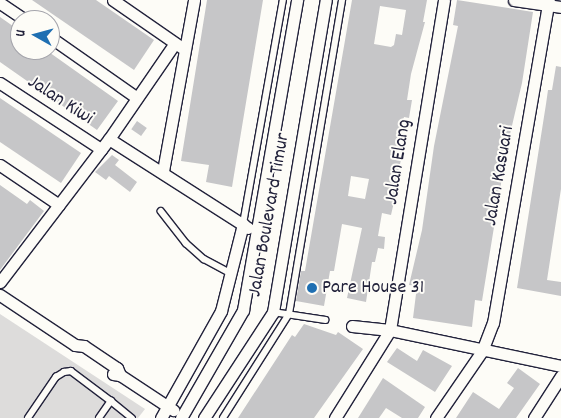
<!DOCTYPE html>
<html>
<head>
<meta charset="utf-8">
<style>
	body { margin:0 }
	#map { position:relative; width:561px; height:418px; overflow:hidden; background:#fdfcf7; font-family:Dekko,sans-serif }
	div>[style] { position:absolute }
	.green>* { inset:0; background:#dddcdb }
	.building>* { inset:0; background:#c6c6c8; transform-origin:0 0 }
	.roads { filter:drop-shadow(1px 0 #22223b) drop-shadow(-1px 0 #22223b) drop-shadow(0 1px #22223b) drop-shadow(0 -1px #22223b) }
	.lane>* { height:5.5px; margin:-2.75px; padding:0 2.75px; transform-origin:2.75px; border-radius:2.75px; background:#fdfcf7 }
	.street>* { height:11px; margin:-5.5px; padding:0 5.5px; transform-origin:5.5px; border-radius:5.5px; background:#fdfcf7 }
	.dots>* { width:14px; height:14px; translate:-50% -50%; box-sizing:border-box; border:2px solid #fdfcf7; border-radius:50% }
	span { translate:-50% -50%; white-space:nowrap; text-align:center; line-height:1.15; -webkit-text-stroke:4px #fdfcf7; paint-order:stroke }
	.street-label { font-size:20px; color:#22223b }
	.poi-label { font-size:20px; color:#22223b }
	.left { translate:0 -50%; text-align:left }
	.north { position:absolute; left:10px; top:10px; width:50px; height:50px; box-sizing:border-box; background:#fdfcf7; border:1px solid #a5a5ac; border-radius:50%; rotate:277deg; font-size:14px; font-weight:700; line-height:20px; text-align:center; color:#22223b }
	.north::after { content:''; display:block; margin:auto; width:18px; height:22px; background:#1f6fb2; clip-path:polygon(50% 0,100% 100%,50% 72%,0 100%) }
</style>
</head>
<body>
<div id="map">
	<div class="green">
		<div style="clip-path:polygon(0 314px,145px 409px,138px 418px,0 418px)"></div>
	</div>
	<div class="building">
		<div style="clip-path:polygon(32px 0,96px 0,154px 40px,134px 70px)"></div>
		<div style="clip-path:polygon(207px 0,263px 0,232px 187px,206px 182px,209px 165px,181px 161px)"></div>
		<div style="clip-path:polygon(evenodd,352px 0,427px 0,423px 22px,425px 22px,411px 74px,407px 100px,412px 100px,409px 118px,404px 117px,396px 155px,402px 156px,394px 188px,397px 188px,394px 202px,391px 215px,382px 213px,378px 236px,385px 237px,384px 249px,378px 248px,375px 262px,372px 262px,366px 302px,347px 298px,362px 228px,342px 224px,334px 271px,330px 271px,324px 306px,296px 301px,301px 271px,305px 271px,352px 0,380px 6px,406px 10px,402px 35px,396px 34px,394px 45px,391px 47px,374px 44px,380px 6px,352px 0,351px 176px,369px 179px,365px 199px,348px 196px,351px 176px)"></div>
		<div style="clip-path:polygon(457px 0,533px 12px,522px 83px,507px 147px,482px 301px,475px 300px,472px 327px,413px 318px,417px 286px,409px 285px,422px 230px,434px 146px,458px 26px,453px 25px)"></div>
		<div style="clip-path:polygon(0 17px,20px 31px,20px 50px,46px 50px,118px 101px,97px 130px,0 62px)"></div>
		<div style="clip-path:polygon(556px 66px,561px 67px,561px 189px,547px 280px,561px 282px,561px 296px,517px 288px,546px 104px,548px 90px,552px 90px)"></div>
		<div style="clip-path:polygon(0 98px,81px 153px,61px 183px,0 142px)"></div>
		<div style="left:137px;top:121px;width:12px;height:10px;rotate:35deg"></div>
		<div style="clip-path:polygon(112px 155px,119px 160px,115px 165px,137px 182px,130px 192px,109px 176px,106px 180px,95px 172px)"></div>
		<div style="clip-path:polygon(0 185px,27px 204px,30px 200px,44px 211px,0 270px)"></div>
		<div style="clip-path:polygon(304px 324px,336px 335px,338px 332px,363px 349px,314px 418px,238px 418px,292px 335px,295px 337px)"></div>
		<div style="clip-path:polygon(397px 348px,417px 361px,423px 350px,452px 366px,435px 392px,387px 362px)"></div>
		<div style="clip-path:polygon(518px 368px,540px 384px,516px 418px,456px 418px,473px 392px,499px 409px,514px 388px,507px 383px)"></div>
		<div style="clip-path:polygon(383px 378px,425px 407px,418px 418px,402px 418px,386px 408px,379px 418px,358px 418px)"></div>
	</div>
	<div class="roads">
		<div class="lane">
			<div style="left:161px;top:211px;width:41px;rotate:52deg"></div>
			<div style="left:186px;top:243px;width:24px;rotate:42deg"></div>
			<div style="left:204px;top:259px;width:32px;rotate:28deg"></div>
			<div style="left:243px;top:224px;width:228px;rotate:-79.9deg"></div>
			<div style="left:273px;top:312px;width:53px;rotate:8.7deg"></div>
			<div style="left:28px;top:418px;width:50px;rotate:-55.7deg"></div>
			<div style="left:56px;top:377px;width:9px;rotate:-32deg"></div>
			<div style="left:64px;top:372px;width:7px;rotate:-8deg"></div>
			<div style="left:71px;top:371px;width:50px;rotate:36.9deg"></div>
			<div style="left:99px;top:418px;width:21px;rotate:-55deg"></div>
			<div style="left:111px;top:401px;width:27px;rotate:39deg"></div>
			<div style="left:223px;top:418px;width:123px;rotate:-57.6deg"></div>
			<div style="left:289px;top:314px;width:318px;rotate:-80.4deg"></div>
		</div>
		<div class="street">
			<div style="left:113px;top:0;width:83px;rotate:34.7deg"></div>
			<div style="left:514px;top:0;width:48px;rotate:8.5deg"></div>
			<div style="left:0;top:3px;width:30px;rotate:34deg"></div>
			<div style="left:50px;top:37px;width:106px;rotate:35deg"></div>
			<div style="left:0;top:83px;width:121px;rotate:33.2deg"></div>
			<div style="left:109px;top:139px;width:165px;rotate:32.6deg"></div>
			<div style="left:0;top:165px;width:71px;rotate:34.1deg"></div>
			<div style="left:163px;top:171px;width:174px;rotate:-79.7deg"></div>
			<div style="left:0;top:282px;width:180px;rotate:-52.7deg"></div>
			<div style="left:109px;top:139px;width:116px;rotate:-55.5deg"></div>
			<div style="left:0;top:295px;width:90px;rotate:33.7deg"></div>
			<div style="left:75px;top:345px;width:9px;rotate:6deg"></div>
			<div style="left:84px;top:346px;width:40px;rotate:34deg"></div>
			<div style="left:117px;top:368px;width:8px;rotate:67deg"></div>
			<div style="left:352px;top:326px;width:38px;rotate:6deg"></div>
			<div style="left:390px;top:330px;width:175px;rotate:11.9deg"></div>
			<div style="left:113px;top:374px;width:7px;rotate:8deg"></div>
			<div style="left:120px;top:375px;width:64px;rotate:33.4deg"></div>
			<div style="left:161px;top:418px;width:123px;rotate:-60.7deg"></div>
			<div style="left:221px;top:311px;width:90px;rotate:-75.8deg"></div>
			<div style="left:181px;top:418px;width:125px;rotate:-60.1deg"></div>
			<div style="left:243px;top:310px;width:315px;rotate:-80.1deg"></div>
			<div style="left:204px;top:418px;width:126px;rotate:-56.9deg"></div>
			<div style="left:273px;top:312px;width:316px;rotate:-80.4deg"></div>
			<div style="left:335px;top:418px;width:104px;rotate:-58deg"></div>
			<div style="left:390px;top:330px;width:334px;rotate:-80.7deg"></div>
			<div style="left:436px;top:418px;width:81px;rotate:-55.5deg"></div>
			<div style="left:482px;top:351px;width:30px;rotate:-69deg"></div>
			<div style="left:493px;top:323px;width:328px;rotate:-80.2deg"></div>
			<div style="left:534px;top:418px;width:50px;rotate:-57.3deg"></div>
		</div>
	</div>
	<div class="dots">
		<div style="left:312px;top:288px;background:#1f6fb2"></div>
	</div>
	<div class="street-label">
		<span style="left:60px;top:101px;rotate:33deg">Jalan Kiwi</span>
		<span style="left:399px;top:162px;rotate:-81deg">Jalan Elang</span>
		<span style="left:500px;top:176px;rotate:-80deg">Jalan Kasuari</span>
		<span style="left:270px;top:215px;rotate:-80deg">Jalan Boulevard Timur</span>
	</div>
	<div class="poi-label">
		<span class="left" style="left:322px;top:288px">Pare House 31</span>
	</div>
	<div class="north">U</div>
</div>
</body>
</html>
